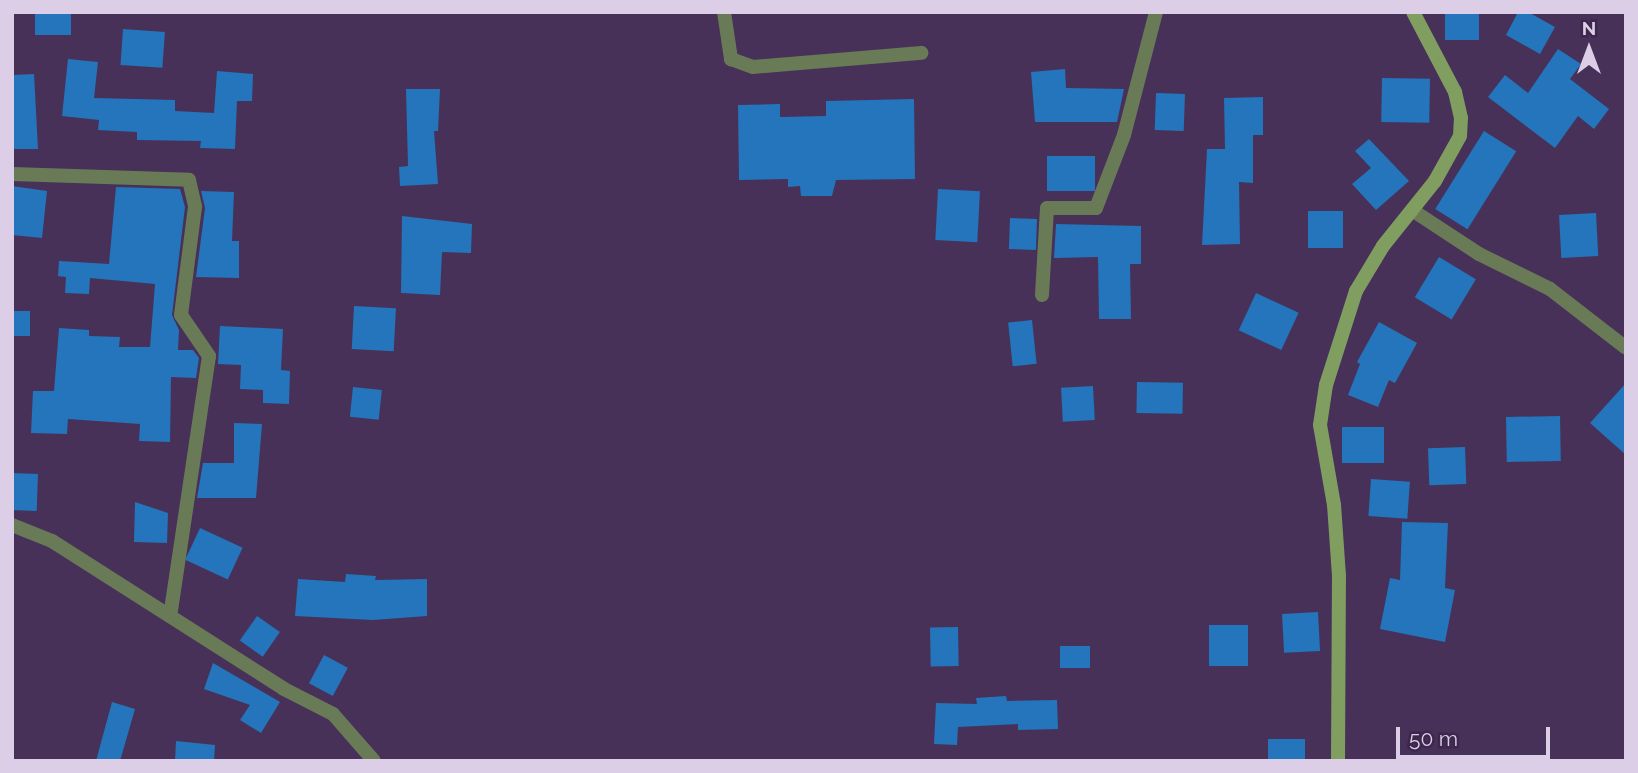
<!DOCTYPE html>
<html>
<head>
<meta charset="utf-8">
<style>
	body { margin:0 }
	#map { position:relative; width:1638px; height:773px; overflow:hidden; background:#473158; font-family:Raleway,sans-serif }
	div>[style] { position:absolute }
	.building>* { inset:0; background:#2475bb; transform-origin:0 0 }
	.minor>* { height:14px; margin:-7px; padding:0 7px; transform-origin:7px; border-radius:7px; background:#697b56 }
	.secondary>* { height:14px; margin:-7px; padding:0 7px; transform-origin:7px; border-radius:7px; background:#819e61 }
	span { translate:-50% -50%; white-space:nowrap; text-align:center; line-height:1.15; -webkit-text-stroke:6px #3d274d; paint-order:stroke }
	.frame { position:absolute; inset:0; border:14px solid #dbcee6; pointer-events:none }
	.north { position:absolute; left:1554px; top:14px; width:70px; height:70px; -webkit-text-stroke:5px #3d274d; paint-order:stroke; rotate:0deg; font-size:19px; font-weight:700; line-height:28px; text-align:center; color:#dbcee6 }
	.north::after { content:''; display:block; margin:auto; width:24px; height:32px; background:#dbcee6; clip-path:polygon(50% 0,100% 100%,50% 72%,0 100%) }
	.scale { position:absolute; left:1396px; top:727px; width:154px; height:32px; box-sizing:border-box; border:4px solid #dbcee6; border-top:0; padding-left:9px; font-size:21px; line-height:24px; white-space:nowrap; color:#dbcee6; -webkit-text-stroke:5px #3d274d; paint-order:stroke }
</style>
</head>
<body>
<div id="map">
	<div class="building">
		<div style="left:35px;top:12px;width:36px;height:23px"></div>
		<div style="left:1445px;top:12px;width:34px;height:28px"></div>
		<div style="clip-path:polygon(1518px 12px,1528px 12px,1555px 27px,1540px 54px,1506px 35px)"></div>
		<div style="left:123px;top:29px;width:42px;height:36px;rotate:4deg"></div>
		<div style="clip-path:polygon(1558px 49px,1581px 64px,1570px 79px,1609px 109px,1594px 129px,1578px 116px,1555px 148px,1488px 97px,1505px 75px,1528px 93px)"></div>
		<div style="clip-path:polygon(68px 59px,98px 62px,94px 98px,175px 100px,175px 111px,214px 113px,217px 71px,253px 74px,252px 101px,237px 101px,235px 149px,200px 148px,201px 141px,137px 140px,137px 132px,98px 130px,99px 120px,62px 116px)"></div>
		<div style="clip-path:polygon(1065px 69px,1066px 88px,1124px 89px,1117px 122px,1035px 122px,1031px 72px)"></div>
		<div style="clip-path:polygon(34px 74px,38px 149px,12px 149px,12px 75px)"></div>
		<div style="left:1382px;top:78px;width:48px;height:44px;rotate:1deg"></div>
		<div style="clip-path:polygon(406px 89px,440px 89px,438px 131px,434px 131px,438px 184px,400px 186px,399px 167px,408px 166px)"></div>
		<div style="left:1156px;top:93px;width:29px;height:37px;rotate:2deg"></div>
		<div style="clip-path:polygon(1263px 97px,1263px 135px,1253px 135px,1253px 183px,1239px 182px,1240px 244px,1202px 245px,1207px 149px,1225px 149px,1224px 98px)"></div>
		<div style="clip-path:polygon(914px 99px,915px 179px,836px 180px,832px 196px,801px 196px,800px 186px,788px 187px,788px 179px,739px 180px,738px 105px,780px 104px,780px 117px,826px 116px,826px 101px)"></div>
		<div style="left:1484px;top:131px;width:38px;height:92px;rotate:32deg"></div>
		<div style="clip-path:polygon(1369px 139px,1409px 181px,1376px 210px,1352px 184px,1371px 168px,1355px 151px)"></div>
		<div style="left:1047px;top:156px;width:48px;height:35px"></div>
		<div style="clip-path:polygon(12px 186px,47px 191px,42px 238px,12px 235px)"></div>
		<div style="clip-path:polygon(116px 187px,180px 189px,185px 207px,172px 315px,179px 330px,178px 350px,193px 350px,199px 358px,196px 378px,171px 377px,170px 442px,139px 441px,140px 424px,68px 419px,67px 434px,31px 433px,33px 391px,54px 391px,59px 328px,89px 330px,89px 336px,120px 337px,119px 347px,150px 347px,155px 284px,90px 278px,89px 294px,65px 293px,66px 277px,58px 276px,59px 261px,109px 264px)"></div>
		<div style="left:938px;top:189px;width:42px;height:51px;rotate:3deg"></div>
		<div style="clip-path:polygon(201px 191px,234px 192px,232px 241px,239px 241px,239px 278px,196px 277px,205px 208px)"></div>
		<div style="left:1308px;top:211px;width:35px;height:37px"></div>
		<div style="left:1596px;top:213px;width:43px;height:37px;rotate:87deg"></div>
		<div style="clip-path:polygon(402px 216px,472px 224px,471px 253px,442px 252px,440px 295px,401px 293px)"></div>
		<div style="left:1010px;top:218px;width:27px;height:31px;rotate:2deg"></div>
		<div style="clip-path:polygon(1056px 224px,1141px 226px,1141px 264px,1130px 264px,1131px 319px,1099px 319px,1098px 257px,1054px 258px)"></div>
		<div style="left:1439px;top:257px;width:43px;height:47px;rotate:31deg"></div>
		<div style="left:1256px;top:293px;width:47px;height:41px;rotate:25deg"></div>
		<div style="left:354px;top:306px;width:42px;height:43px;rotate:3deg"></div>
		<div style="left:12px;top:311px;width:18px;height:25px"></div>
		<div style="left:1032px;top:320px;width:44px;height:24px;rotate:84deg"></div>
		<div style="clip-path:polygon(1379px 322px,1417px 343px,1395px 383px,1389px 380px,1378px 407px,1348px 395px,1360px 364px,1357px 362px)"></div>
		<div style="clip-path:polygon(220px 326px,283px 329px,281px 370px,290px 371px,289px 404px,263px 403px,263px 390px,240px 389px,241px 365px,218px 364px)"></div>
		<div style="left:1137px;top:382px;width:46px;height:31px;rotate:1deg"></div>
		<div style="clip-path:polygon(1626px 383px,1626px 455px,1590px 423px)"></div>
		<div style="left:1093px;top:386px;width:34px;height:32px;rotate:87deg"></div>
		<div style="left:353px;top:387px;width:29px;height:30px;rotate:6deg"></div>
		<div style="left:1560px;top:416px;width:45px;height:54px;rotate:89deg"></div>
		<div style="clip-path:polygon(234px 423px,262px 424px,256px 498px,197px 498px,203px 463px,234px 463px)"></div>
		<div style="left:1342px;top:427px;width:42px;height:36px"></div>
		<div style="left:1465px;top:447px;width:37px;height:37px;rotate:88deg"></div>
		<div style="left:12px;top:473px;width:26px;height:37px;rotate:2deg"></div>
		<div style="left:1371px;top:479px;width:39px;height:37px;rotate:4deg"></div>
		<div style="clip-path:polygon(135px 502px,168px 513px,167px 543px,134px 542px)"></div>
		<div style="clip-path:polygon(1402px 522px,1448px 523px,1445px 588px,1455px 590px,1445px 642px,1380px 629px,1390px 578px,1400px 580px)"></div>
		<div style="left:200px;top:528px;width:47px;height:35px;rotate:25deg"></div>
		<div style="clip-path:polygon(346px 574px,376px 576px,375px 580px,427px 579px,427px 616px,373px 620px,295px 616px,298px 579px,345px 582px)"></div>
		<div style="left:1318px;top:612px;width:39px;height:36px;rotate:87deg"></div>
		<div style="left:257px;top:616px;width:28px;height:30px;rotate:35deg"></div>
		<div style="left:1209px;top:625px;width:39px;height:41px"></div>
		<div style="left:958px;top:627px;width:39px;height:28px;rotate:89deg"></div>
		<div style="left:1060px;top:646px;width:30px;height:22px"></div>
		<div style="left:324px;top:655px;width:27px;height:32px;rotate:28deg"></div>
		<div style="clip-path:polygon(213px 663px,280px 702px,261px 733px,240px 720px,250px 705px,204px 689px)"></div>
		<div style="clip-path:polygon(1006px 696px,1007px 701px,1057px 700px,1058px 729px,1018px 730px,1018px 724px,958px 727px,957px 745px,934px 744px,936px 703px,977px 704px,976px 698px)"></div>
		<div style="clip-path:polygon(112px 702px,135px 709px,120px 761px,96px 761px)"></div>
		<div style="left:1268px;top:739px;width:37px;height:22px"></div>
		<div style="clip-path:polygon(176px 741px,215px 745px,214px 761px,175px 761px)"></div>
	</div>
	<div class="minor">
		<div style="left:724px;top:12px;width:48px;rotate:81.5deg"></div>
		<div style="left:731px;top:59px;width:23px;rotate:20deg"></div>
		<div style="left:753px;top:67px;width:169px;rotate:-4.8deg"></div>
		<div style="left:12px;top:174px;width:177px;rotate:1.9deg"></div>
		<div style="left:189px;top:180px;width:28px;rotate:77deg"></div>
		<div style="left:195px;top:207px;width:109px;rotate:97.4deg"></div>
		<div style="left:181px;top:315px;width:50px;rotate:55.7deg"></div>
		<div style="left:209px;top:356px;width:263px;rotate:98.5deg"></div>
		<div style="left:1412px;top:210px;width:80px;rotate:33.3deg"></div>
		<div style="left:1479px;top:254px;width:79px;rotate:26.2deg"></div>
		<div style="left:1550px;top:289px;width:96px;rotate:37.8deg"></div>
		<div style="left:1042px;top:295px;width:87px;rotate:-86.7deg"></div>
		<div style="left:1047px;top:208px;width:49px"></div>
		<div style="left:1096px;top:208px;width:78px;rotate:-69deg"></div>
		<div style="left:1124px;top:135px;width:127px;rotate:-75.4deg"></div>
		<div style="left:12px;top:525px;width:43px;rotate:21.8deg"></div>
		<div style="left:52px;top:541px;width:275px;rotate:32.5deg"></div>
		<div style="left:284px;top:689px;width:55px;rotate:27deg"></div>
		<div style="left:333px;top:714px;width:62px;rotate:48.9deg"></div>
	</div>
	<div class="secondary">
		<div style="left:1338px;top:761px;width:185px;rotate:-89.7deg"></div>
		<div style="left:1339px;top:576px;width:71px;rotate:-94deg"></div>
		<div style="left:1334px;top:505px;width:81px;rotate:-99.9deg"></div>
		<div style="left:1320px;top:425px;width:40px;rotate:-81.5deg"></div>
		<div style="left:1326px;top:385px;width:99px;rotate:-72.3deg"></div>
		<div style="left:1356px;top:291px;width:52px;rotate:-59deg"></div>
		<div style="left:1383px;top:246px;width:83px;rotate:-51.3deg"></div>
		<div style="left:1435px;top:181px;width:51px;rotate:-60.9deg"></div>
		<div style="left:1460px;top:136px;width:18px;rotate:-87deg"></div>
		<div style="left:1461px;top:118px;width:27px;rotate:-103deg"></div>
		<div style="left:1455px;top:92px;width:90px;rotate:-117.7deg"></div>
	</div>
	<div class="frame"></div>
	<div class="north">N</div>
	<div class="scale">50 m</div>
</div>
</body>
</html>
